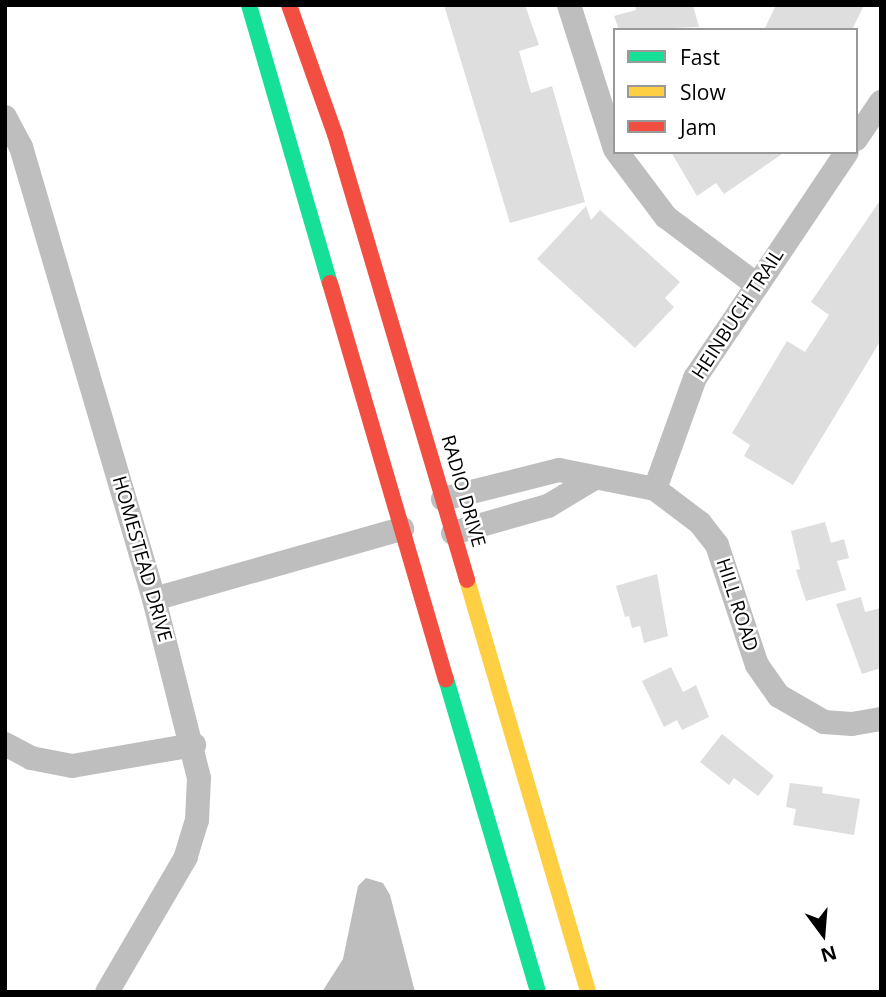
<!DOCTYPE html>
<html>
<head>
<meta charset="utf-8">
<style>
	body { margin:0 }
	#map { position:relative; width:886px; height:997px; overflow:hidden; background:#fff; font-family:"Open Sans",sans-serif }
	div>[style] { position:absolute }
	.water>* { inset:0; background:#bdbdbd }
	.building>* { inset:0; background:#dedede }
	.street>* { height:24px; margin:-12px; padding:0 12px; transform-origin:12px; border-radius:12px; background:#bebebe }
	.fast>* { height:16px; margin:-8px; padding:0 8px; transform-origin:8px; border-radius:8px; background:#16e098 }
	.slow>* { height:16px; margin:-8px; padding:0 8px; transform-origin:8px; border-radius:8px; background:#ffcf43 }
	.jam>* { height:16px; margin:-8px; padding:0 8px; transform-origin:8px; border-radius:8px; background:#f24e42 }
	span { translate:-50% -50%; white-space:nowrap; text-align:center; line-height:1.15; -webkit-text-stroke:5px #fff; paint-order:stroke }
	.street-label { font-size:19px; color:#000 }
	.frame { position:absolute; inset:0; border:7px solid #000; pointer-events:none }
	.legend { position:absolute; left:613px; top:28px; width:245px; height:126px; box-sizing:border-box; background:#fff; border:2px solid #999; margin:0; padding:9px 12px; list-style:none; font-size:21px; color:#000 }
	.legend li { display:flex; align-items:center; gap:14px; height:35px }
	.legend b { width:35px; border:2px solid #999 }
	.north { position:absolute; left:788px; top:899px; width:70px; height:70px; -webkit-text-stroke:5px #fff; paint-order:stroke; rotate:164deg; font-size:19px; font-weight:700; line-height:28px; text-align:center; color:#000 }
	.north::after { content:''; display:block; margin:auto; width:24px; height:32px; background:#000; clip-path:polygon(50% 0,100% 100%,50% 72%,0 100%) }
</style>
</head>
<body>
<div id="map">
	<div class="water">
		<div style="clip-path:polygon(366px 878px,383px 883px,390px 895px,415px 992px,322px 992px,343px 959px,358px 886px)"></div>
	</div>
	<div class="building">
		<div style="clip-path:polygon(444px 5px,525px 5px,539px 45px,519px 51px,531px 93px,552px 86px,585px 202px,510px 223px)"></div>
		<div style="clip-path:polygon(635px 5px,693px 5px,699px 27px,619px 30px,614px 16px,636px 10px)"></div>
		<div style="clip-path:polygon(776px 5px,864px 5px,852px 30px,764px 30px)"></div>
		<div style="clip-path:polygon(671px 152px,785px 152px,724px 194px,716px 183px,697px 196px)"></div>
		<div style="clip-path:polygon(881px 199px,881px 340px,793px 485px,744px 456px,750px 445px,732px 433px,787px 341px,805px 352px,829px 315px,811px 302px)"></div>
		<div style="clip-path:polygon(586px 206px,591px 220px,600px 210px,680px 282px,665px 298px,674px 307px,635px 348px,537px 259px)"></div>
		<div style="clip-path:polygon(825px 522px,831px 543px,844px 539px,849px 558px,837px 561px,846px 590px,806px 601px,796px 570px,800px 569px,791px 531px)"></div>
		<div style="clip-path:polygon(657px 574px,668px 636px,644px 643px,640px 626px,632px 628px,629px 616px,625px 617px,616px 586px)"></div>
		<div style="clip-path:polygon(861px 597px,865px 612px,881px 608px,881px 668px,862px 674px,836px 604px)"></div>
		<div style="clip-path:polygon(671px 667px,683px 692px,696px 685px,709px 717px,682px 730px,677px 720px,664px 727px,642px 681px)"></div>
		<div style="clip-path:polygon(722px 734px,774px 776px,758px 796px,734px 778px,729px 785px,700px 762px)"></div>
		<div style="clip-path:polygon(790px 783px,823px 787px,822px 793px,860px 799px,854px 835px,793px 825px,796px 809px,786px 807px)"></div>
	</div>
	<div class="street">
		<div style="left:569px;top:5px;width:151px;rotate:72.3deg"></div>
		<div style="left:5px;top:117px;width:34px;rotate:62deg"></div>
		<div style="left:21px;top:147px;width:471px;rotate:73.6deg"></div>
		<div style="left:154px;top:599px;width:185px;rotate:75.9deg"></div>
		<div style="left:199px;top:778px;width:42px;rotate:92.7deg"></div>
		<div style="left:197px;top:820px;width:39px;rotate:107deg"></div>
		<div style="left:186px;top:857px;width:156px;rotate:120.3deg"></div>
		<div style="left:856px;top:139px;width:45px;rotate:-56deg"></div>
		<div style="left:617px;top:152px;width:81px;rotate:53deg"></div>
		<div style="left:666px;top:217px;width:114px;rotate:36.8deg"></div>
		<div style="left:655px;top:489px;width:118px;rotate:-70.2deg"></div>
		<div style="left:695px;top:378px;width:272px;rotate:-56.1deg"></div>
		<div style="left:443px;top:499px;width:120px;rotate:-14deg"></div>
		<div style="left:559px;top:470px;width:98px;rotate:11.2deg"></div>
		<div style="left:655px;top:489px;width:56px;rotate:37.1deg"></div>
		<div style="left:700px;top:523px;width:28px;rotate:52deg"></div>
		<div style="left:717px;top:545px;width:126px;rotate:71.6deg"></div>
		<div style="left:757px;top:665px;width:38px;rotate:55deg"></div>
		<div style="left:779px;top:696px;width:52px;rotate:30deg"></div>
		<div style="left:824px;top:722px;width:28px;rotate:4deg"></div>
		<div style="left:852px;top:724px;width:29px;rotate:-10deg"></div>
		<div style="left:453px;top:533px;width:99px;rotate:-15.9deg"></div>
		<div style="left:548px;top:506px;width:52px;rotate:-31deg"></div>
		<div style="left:154px;top:599px;width:258px;rotate:-15.8deg"></div>
		<div style="left:5px;top:744px;width:30px;rotate:28deg"></div>
		<div style="left:31px;top:758px;width:42px;rotate:11deg"></div>
		<div style="left:72px;top:766px;width:124px;rotate:-9.8deg"></div>
	</div>
	<div class="fast">
		<div style="left:249px;top:5px;width:290px;rotate:73.8deg"></div>
		<div style="left:446px;top:679px;width:326px;rotate:73.6deg"></div>
	</div>
	<div class="slow">
		<div style="left:467px;top:580px;width:429px;rotate:73.6deg"></div>
	</div>
	<div class="jam">
		<div style="left:289px;top:5px;width:137px;rotate:70.4deg"></div>
		<div style="left:335px;top:134px;width:465px;rotate:73.5deg"></div>
		<div style="left:330px;top:283px;width:413px;rotate:73.7deg"></div>
	</div>
	<div class="street-label">
		<span style="left:738px;top:314px;rotate:-57deg">HEINBUCH TRAIL</span>
		<span style="left:463px;top:491px;rotate:74deg">RADIO DRIVE</span>
		<span style="left:142px;top:559px;rotate:74deg">HOMESTEAD DRIVE</span>
		<span style="left:737px;top:605px;rotate:72deg">HILL ROAD</span>
	</div>
	<div class="frame"></div>
	<ul class="legend">
	<li><b style="height:9px;background:#16e098"></b>Fast</li>
	<li><b style="height:9px;background:#ffcf43"></b>Slow</li>
	<li><b style="height:9px;background:#f24e42"></b>Jam</li>
	</ul>
	<div class="north">N</div>
</div>
</body>
</html>
